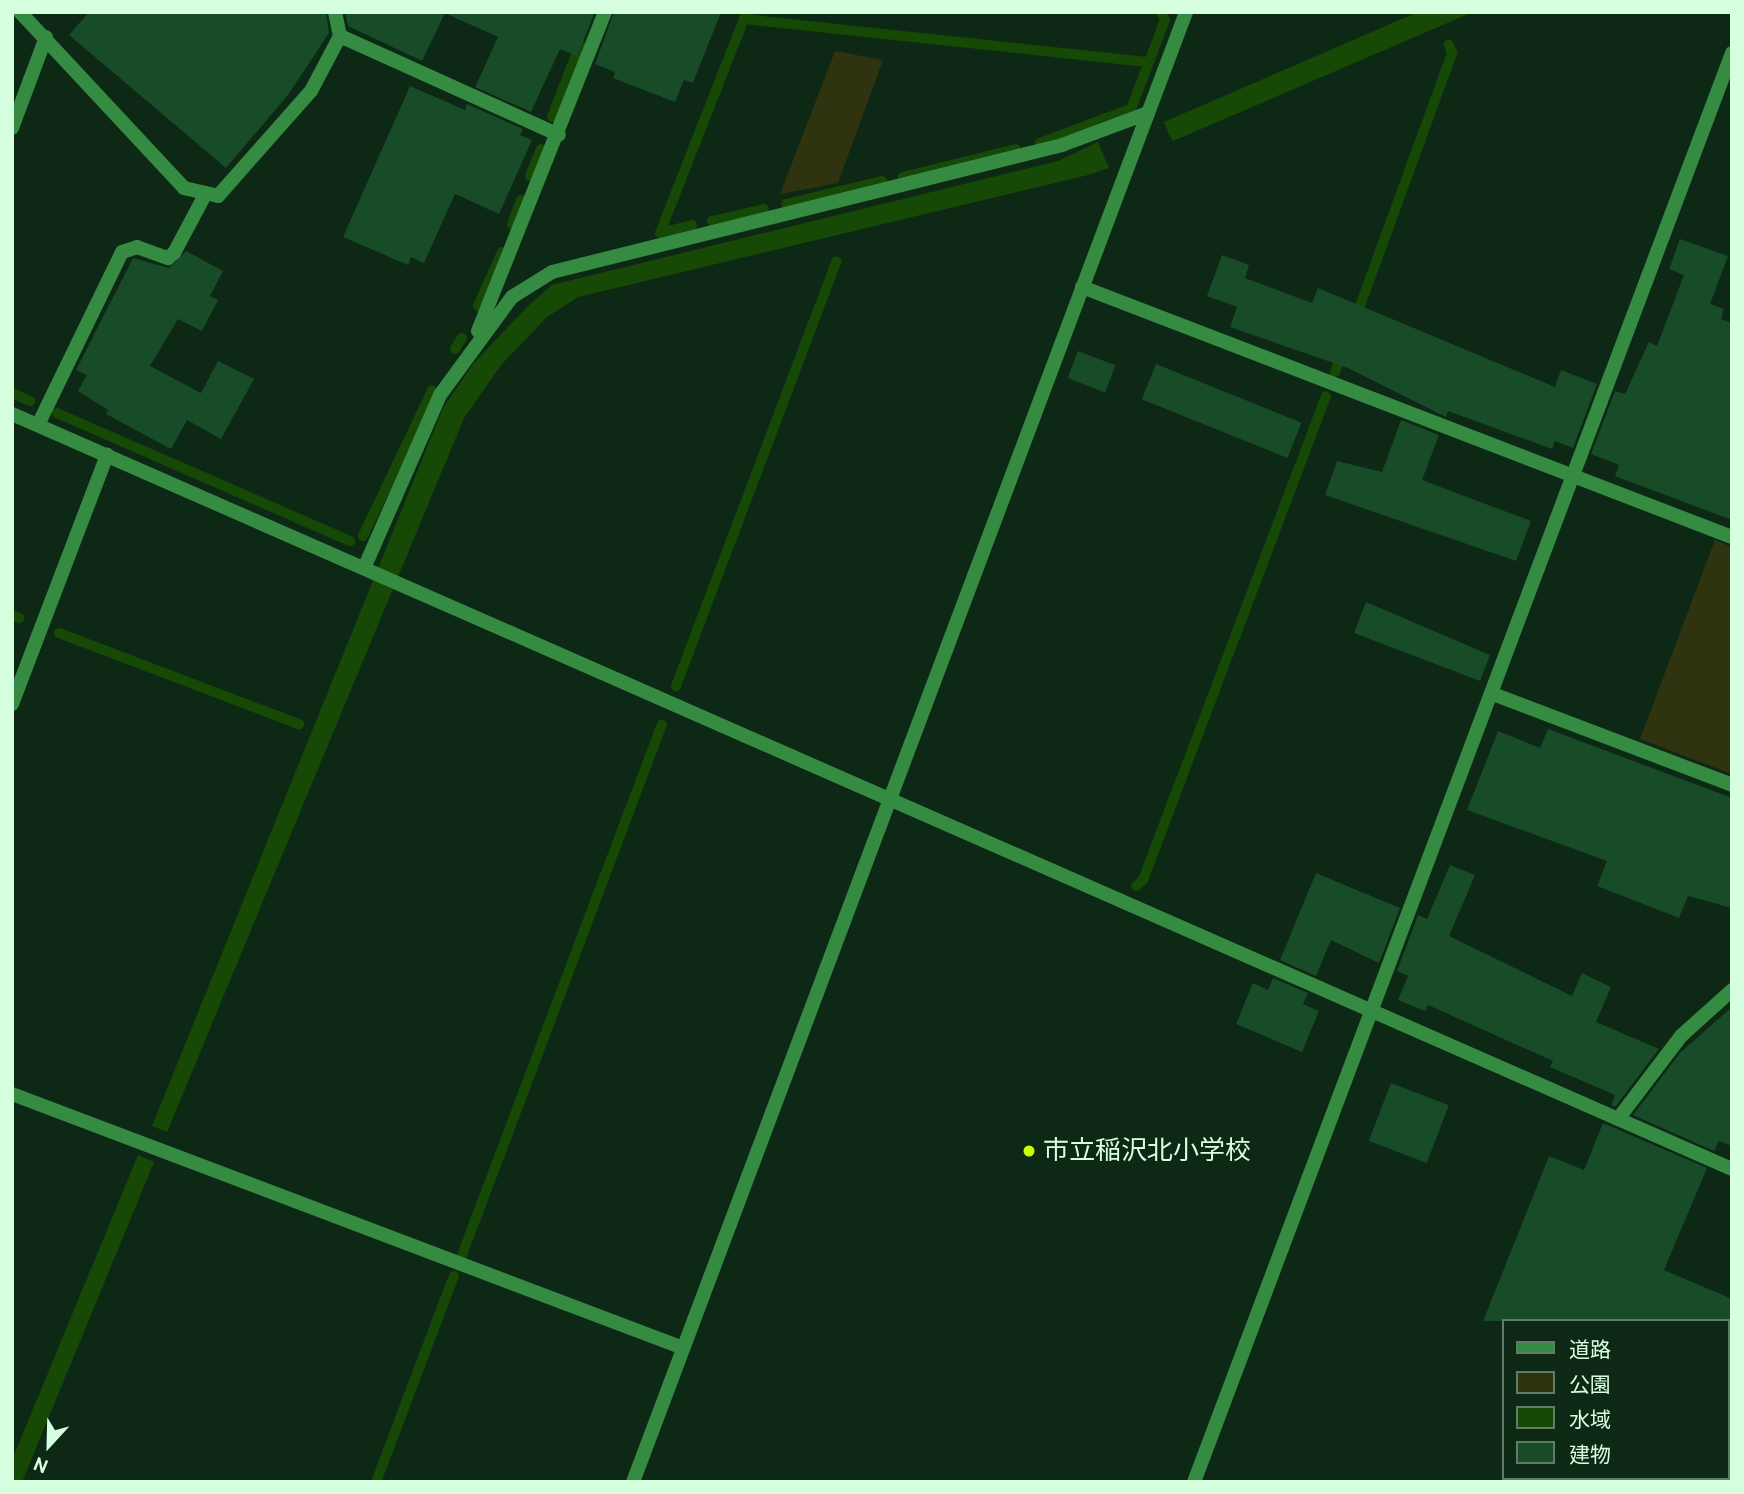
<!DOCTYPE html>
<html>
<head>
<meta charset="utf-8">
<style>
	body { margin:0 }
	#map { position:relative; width:1744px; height:1494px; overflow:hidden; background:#0d2815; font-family:Cabin,"Noto Sans JP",sans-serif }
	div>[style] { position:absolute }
	.green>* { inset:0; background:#303310 }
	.water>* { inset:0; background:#174906 }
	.stream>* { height:10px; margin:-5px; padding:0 5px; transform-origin:5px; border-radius:5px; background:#174906 }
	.building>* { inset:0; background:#184b28; transform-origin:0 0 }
	.lane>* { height:14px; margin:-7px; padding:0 7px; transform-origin:7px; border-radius:7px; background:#358b41 }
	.street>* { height:14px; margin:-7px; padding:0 7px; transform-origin:7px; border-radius:7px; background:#358b41 }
	.dots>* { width:19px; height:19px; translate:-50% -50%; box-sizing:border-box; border:4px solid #0d2815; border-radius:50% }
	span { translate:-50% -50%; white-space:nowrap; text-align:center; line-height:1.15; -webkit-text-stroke:6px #0d2815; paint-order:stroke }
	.poi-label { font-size:26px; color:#d5ffde }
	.left { translate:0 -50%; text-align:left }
	.frame { position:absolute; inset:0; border:14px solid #d5ffde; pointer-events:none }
	.legend { position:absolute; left:1502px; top:1319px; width:228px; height:161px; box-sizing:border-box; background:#0d2815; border:2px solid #5d7e65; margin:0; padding:9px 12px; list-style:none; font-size:21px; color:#d5ffde }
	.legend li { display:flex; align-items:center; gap:14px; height:35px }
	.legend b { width:35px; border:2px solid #5d7e65 }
	.north { position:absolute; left:14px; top:1410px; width:70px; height:70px; -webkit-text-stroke:5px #0d2815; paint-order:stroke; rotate:202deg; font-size:19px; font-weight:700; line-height:28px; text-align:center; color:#d5ffde }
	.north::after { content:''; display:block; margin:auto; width:24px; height:32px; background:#d5ffde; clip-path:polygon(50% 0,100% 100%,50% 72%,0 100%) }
</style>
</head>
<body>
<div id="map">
	<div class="green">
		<div style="clip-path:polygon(835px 51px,883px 60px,838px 183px,780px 194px)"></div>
		<div style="clip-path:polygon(1715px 540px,1732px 547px,1732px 774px,1640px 739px)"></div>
	</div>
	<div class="water">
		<div style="clip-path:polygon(1418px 12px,1473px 12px,1173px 141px,1168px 132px,1164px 122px)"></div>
		<div style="clip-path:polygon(1098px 142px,1109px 168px,1088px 175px,578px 297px,547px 317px,501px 365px,464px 418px,167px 1132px,152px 1126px,443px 408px,473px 364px,528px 306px,552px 285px,1058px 161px)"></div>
		<div style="clip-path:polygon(138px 1155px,154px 1162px,22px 1482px,12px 1482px,12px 1460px)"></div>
	</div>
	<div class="stream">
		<div style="left:744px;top:19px;width:407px;rotate:6.1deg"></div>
		<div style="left:552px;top:117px;width:78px;rotate:-69deg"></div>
		<div style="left:1040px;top:143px;width:97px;rotate:-20.5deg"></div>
		<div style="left:1131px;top:109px;width:95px;rotate:-69.1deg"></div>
		<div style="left:1165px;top:20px;width:9px;rotate:-117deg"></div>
		<div style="left:530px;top:176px;width:29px;rotate:-68deg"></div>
		<div style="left:903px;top:177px;width:116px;rotate:-13.9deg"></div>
		<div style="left:786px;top:204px;width:99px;rotate:-13.5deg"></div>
		<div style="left:712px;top:221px;width:53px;rotate:-13deg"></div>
		<div style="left:512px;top:224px;width:26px;rotate:-69deg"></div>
		<div style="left:660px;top:233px;width:235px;rotate:-68.6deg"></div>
		<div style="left:660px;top:233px;width:33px;rotate:-14deg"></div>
		<div style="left:478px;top:306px;width:59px;rotate:-66deg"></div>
		<div style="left:1356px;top:317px;width:281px;rotate:-70deg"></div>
		<div style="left:1452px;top:53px;width:9px;rotate:-111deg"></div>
		<div style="left:455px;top:349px;width:13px;rotate:-58deg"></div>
		<div style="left:1335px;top:372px;width:22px;rotate:-69deg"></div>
		<div style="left:12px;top:393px;width:20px;rotate:24deg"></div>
		<div style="left:57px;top:413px;width:320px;rotate:23.6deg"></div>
		<div style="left:363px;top:536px;width:161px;rotate:-64.6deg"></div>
		<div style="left:12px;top:615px;width:8px;rotate:23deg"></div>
		<div style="left:59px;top:633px;width:257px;rotate:20.8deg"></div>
		<div style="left:676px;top:686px;width:454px;rotate:-69.3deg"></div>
		<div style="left:1136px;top:886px;width:9px;rotate:-41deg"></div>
		<div style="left:1143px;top:880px;width:517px;rotate:-69.29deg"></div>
		<div style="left:462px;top:1255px;width:567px;rotate:-69.36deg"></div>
		<div style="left:376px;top:1482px;width:220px;rotate:-69.3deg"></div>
	</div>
	<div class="building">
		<div style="clip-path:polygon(89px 12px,326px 12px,329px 33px,288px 95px,226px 168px,69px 35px)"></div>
		<div style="clip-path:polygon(345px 12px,595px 12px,577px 56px,560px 49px,531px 112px,475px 87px,498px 37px,445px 13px,422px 61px,348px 26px)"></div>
		<div style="clip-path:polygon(614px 12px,721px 12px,693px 83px,684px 80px,675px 102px,613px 78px,615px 72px,595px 64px)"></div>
		<div style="clip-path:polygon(410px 86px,465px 110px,467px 104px,523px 129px,520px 135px,532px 140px,499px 214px,455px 194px,424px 263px,411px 257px,408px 265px,343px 237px)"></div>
		<div style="clip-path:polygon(1680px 239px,1728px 256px,1710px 304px,1724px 309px,1721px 319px,1732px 323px,1732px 520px,1615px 476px,1619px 465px,1591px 454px,1615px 391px,1625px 394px,1649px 342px,1657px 346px,1684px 275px,1669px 269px)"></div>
		<div style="clip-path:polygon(186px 251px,223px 271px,210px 296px,218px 300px,202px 331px,178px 319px,150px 366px,201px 393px,218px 361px,254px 379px,221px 439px,187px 420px,171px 449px,106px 414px,108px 410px,78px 391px,87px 375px,76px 370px,133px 258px,169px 268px)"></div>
		<div style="clip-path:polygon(1222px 255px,1249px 265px,1245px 278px,1312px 303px,1318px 288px,1555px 387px,1561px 370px,1597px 384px,1573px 448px,1555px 441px,1552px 449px,1448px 411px,1446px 417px,1348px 368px,1230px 327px,1237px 307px,1207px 296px)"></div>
		<div style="left:1078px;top:351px;width:40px;height:29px;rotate:21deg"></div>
		<div style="left:1156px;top:364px;width:157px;height:38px;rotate:22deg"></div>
		<div style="clip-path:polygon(1401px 420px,1439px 435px,1422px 480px,1531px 521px,1516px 561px,1325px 495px,1337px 461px,1382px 472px)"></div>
		<div style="clip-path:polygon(1366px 602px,1490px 655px,1480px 681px,1354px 633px)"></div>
		<div style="clip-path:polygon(1548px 729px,1732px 798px,1732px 908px,1688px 896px,1679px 918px,1597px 886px,1607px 861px,1467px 810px,1498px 731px,1540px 748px)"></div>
		<div style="clip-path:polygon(1450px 865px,1475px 875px,1449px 936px,1572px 996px,1582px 973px,1611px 987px,1596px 1022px,1659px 1049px,1615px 1107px,1611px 1105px,1615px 1095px,1550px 1067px,1553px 1061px,1428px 1005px,1425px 1011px,1398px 1000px,1408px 976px,1397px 971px,1418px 915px,1427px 919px)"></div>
		<div style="clip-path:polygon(1316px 873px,1400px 908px,1379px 963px,1331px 940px,1316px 976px,1280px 960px)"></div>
		<div style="clip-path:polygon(1273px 978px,1308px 993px,1303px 1004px,1319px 1011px,1302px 1052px,1236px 1024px,1253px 983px,1268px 990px)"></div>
		<div style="clip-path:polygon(1732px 1007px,1732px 1146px,1719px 1141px,1714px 1151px,1633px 1115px,1680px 1053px)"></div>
		<div style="left:1391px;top:1083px;width:62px;height:62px;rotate:21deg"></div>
		<div style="clip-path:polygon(1603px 1123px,1707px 1168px,1664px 1270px,1732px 1299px,1732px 1321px,1483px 1321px,1549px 1156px,1584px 1170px)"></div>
	</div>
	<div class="lane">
		<div style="left:38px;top:425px;width:192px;rotate:-64.1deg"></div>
		<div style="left:122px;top:252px;width:16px;rotate:-18deg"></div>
		<div style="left:137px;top:247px;width:33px;rotate:20deg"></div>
		<div style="left:168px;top:258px;width:8px;rotate:-40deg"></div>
		<div style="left:174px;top:253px;width:66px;rotate:-61.9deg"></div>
	</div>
	<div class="street">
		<div style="left:20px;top:12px;width:241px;rotate:47deg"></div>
		<div style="left:184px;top:188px;width:35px;rotate:13deg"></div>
		<div style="left:218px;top:196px;width:140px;rotate:-48.5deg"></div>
		<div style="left:311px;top:91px;width:62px;rotate:-62.2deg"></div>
		<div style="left:340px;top:36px;width:25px;rotate:-102deg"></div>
		<div style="left:340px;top:36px;width:240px;rotate:24.3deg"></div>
		<div style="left:12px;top:128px;width:97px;rotate:-69.5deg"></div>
		<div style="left:1082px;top:287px;width:696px;rotate:21.04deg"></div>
		<div style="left:478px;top:331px;width:343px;rotate:-68.3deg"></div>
		<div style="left:12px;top:414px;width:1878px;rotate:23.7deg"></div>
		<div style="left:365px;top:566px;width:187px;rotate:-66.3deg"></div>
		<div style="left:440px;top:395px;width:122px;rotate:-53.7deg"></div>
		<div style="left:512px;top:297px;width:47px;rotate:-32deg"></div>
		<div style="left:552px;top:272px;width:526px;rotate:-13.98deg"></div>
		<div style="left:1062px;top:145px;width:92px;rotate:-20.4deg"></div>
		<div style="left:1493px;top:694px;width:256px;rotate:20.8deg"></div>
		<div style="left:12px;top:704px;width:267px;rotate:-69.1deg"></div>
		<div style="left:12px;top:1094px;width:717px;rotate:20.73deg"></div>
		<div style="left:1618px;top:1119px;width:104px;rotate:-52.8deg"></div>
		<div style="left:1681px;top:1036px;width:69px;rotate:-42deg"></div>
		<div style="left:633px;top:1482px;width:1571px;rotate:-69.38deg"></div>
		<div style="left:1194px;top:1482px;width:1527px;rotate:-69.37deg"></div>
	</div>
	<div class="dots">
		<div style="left:1029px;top:1151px;background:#cbff01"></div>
	</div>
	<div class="poi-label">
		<span class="left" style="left:1043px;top:1151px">市立稲沢北小学校</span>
	</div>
	<div class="frame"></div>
	<ul class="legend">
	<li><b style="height:9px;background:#358b41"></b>道路</li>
	<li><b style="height:19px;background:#303310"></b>公園</li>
	<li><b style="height:19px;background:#174906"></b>水域</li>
	<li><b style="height:19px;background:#184b28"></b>建物</li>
	</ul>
	<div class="north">N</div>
</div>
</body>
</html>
